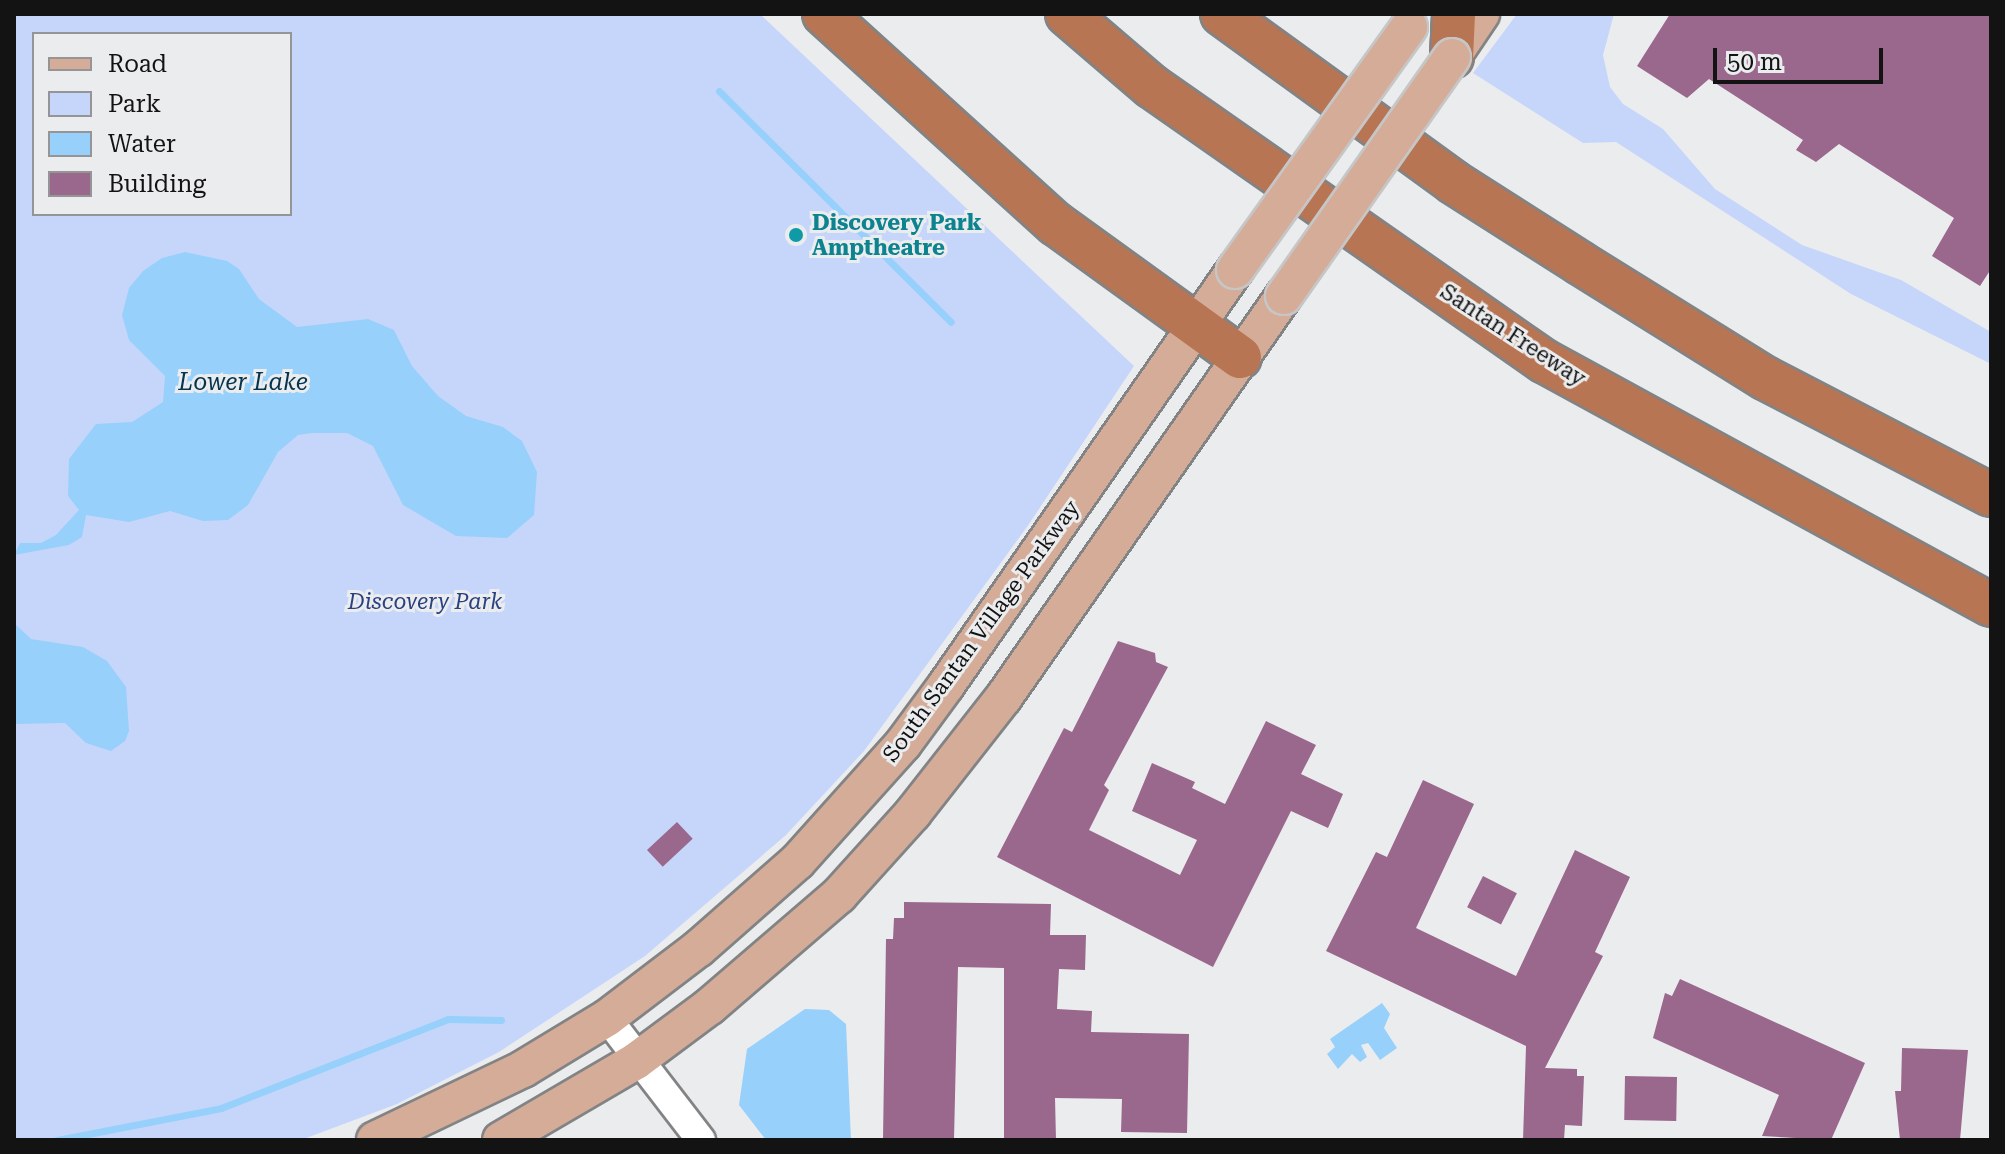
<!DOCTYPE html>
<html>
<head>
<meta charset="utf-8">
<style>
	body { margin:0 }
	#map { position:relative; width:2005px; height:1154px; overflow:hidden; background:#ebecee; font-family:"Roboto Serif",serif }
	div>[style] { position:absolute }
	.green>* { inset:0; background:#c6d6fb }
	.water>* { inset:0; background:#97d0fa }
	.stream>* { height:7px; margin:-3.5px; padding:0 3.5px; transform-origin:3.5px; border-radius:3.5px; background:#97d0fa }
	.building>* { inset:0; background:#9a678d; transform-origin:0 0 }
	.roads { filter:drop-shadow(2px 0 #828385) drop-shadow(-2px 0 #828385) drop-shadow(0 2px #828385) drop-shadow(0 -2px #828385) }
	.minor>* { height:28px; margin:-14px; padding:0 14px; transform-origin:14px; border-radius:14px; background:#fff }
	.major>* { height:36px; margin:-18px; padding:0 18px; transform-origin:18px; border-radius:18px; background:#d4ac98 }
	.highway>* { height:42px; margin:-21px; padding:0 21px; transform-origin:21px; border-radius:21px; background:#b87553 }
	.bridges { filter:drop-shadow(2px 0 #c6c6c7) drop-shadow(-2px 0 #c6c6c7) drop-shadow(0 2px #c6c6c7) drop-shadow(0 -2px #c6c6c7) }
	.major-bridge>* { height:36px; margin:-18px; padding:0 18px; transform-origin:18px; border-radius:18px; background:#d4ac98 }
	.dots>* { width:22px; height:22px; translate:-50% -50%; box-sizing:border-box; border:4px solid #ebecee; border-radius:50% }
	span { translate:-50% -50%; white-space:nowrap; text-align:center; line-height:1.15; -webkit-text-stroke:6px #ebecee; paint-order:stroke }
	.culture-label { font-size:22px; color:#0d838f; font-weight:700 }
	.left { translate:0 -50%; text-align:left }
	.street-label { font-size:22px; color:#131314 }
	.park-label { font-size:22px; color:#2a4182; font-style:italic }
	.water-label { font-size:24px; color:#05344f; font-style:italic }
	.frame { position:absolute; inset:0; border:16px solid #131314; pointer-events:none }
	.legend { position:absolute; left:32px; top:32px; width:260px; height:184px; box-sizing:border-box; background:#ebecee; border:2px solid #959597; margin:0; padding:10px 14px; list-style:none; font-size:24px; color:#131314 }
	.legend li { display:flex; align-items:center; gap:16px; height:40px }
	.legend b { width:40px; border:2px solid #959597 }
	.scale { position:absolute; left:1713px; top:48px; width:170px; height:36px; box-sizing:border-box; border:4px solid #131314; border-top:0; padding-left:10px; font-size:24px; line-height:28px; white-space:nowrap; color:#131314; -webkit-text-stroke:6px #ebecee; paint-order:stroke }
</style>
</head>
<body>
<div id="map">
	<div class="green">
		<div style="clip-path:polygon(evenodd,14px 14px,760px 14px,1134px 366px,1029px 524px,864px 751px,786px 835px,645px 956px,499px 1052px,397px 1104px,301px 1140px,14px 1140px,14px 14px,34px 34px,290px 34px,290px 214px,34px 214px,34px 34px)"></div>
		<div style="clip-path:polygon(1517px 14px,1614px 14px,1603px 55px,1610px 87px,1623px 104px,1663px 129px,1715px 189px,1802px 245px,1901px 280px,1991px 332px,1991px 364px,1851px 294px,1616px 142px,1583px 143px,1473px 73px)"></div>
	</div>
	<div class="water">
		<div style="clip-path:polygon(185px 252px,227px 261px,239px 269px,259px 299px,297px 327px,368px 319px,394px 330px,412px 366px,438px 396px,466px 416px,503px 427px,522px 441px,537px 472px,534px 515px,507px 538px,456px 536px,403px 505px,373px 446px,347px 433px,312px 433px,298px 435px,278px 452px,248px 505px,228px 520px,203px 521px,170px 511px,129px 522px,86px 515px,82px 537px,69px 545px,14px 555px,20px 543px,41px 543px,56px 535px,79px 510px,68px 496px,69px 459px,96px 424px,132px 422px,163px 402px,165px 376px,129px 340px,122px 315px,129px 288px,143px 271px,162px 258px)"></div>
		<div style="clip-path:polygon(14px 623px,31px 639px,83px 647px,107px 661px,126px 687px,129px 731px,125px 741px,111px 751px,86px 743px,65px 723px,14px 724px)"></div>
		<div style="clip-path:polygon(1382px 1003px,1390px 1014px,1384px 1028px,1397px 1048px,1380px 1060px,1368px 1043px,1361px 1045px,1367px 1057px,1360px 1062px,1352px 1054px,1338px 1069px,1327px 1054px,1335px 1047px,1330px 1039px)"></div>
		<div style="clip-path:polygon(805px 1009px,829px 1010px,846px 1024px,851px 1140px,766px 1140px,739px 1105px,747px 1049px)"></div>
	</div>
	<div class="stream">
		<div style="left:719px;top:91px;width:327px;rotate:44.9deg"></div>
		<div style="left:57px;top:1140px;width:167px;rotate:-11deg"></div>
		<div style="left:221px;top:1108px;width:244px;rotate:-21.4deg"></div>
		<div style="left:448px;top:1019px;width:53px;rotate:1.1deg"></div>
	</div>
	<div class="building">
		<div style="clip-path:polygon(1670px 14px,1991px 14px,1991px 269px,1980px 286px,1932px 256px,1954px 218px,1839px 144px,1816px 162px,1796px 150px,1803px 140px,1709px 79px,1687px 98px,1637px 66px)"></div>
		<div style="clip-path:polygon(1118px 641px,1155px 653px,1156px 662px,1168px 667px,1104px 785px,1109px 790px,1089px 830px,1180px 875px,1197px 840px,1132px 811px,1152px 763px,1195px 782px,1192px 788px,1225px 804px,1266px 721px,1316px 745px,1301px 774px,1343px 794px,1328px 828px,1291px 811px,1213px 967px,997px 857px,1064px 728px,1072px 732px)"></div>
		<div style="clip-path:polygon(1423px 780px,1474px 804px,1416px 928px,1516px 976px,1575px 850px,1630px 877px,1595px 952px,1603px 956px,1545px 1068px,1577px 1069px,1577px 1076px,1584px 1076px,1582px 1126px,1565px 1125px,1564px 1140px,1523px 1140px,1526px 1046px,1326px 951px,1376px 852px,1387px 857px)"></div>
		<div style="left:677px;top:822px;width:23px;height:41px;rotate:47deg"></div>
		<div style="left:1483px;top:876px;width:38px;height:35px;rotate:27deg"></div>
		<div style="clip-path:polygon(904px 902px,1051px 904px,1050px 935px,1086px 935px,1085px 970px,1059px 969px,1057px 1009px,1092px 1011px,1091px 1032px,1189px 1034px,1187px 1133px,1121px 1132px,1122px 1099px,1055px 1098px,1056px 1140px,1004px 1140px,1004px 968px,958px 967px,954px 1140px,883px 1140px,886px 939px,893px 939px,894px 918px,904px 918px)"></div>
		<div style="clip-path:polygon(1680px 979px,1865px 1063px,1831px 1140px,1762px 1136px,1779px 1095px,1653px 1038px,1665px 993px,1672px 996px)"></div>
		<div style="clip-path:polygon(1902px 1048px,1968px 1050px,1960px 1140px,1900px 1140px,1895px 1091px,1901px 1091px)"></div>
		<div style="left:1625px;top:1076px;width:52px;height:44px;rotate:1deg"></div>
	</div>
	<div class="roads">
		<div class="minor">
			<div style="left:607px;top:1018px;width:154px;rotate:52.4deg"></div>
		</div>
		<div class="major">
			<div style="left:1452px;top:57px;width:52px;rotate:-56deg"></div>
			<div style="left:375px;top:1140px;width:164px;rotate:-25.6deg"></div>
			<div style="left:523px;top:1069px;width:98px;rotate:-31.3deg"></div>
			<div style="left:607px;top:1018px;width:116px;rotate:-37.3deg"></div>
			<div style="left:699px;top:948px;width:130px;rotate:-41.3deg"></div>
			<div style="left:797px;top:862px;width:159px;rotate:-48.1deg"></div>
			<div style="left:903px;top:744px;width:74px;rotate:-53.7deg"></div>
			<div style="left:947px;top:684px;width:504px;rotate:-55.18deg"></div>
			<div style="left:501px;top:1140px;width:156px;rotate:-30.3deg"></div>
			<div style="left:636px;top:1061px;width:92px;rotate:-36.6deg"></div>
			<div style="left:710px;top:1006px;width:170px;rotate:-40.7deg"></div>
			<div style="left:839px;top:895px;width:110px;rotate:-47.9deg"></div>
			<div style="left:913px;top:813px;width:147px;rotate:-51.9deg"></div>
			<div style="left:1004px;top:697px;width:489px;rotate:-55.1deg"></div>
		</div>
		<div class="highway">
			<div style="left:824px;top:14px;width:313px;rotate:42.2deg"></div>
			<div style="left:1056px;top:224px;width:227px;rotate:35.9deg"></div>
			<div style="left:1067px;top:14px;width:111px;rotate:40.6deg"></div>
			<div style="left:1151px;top:86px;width:480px;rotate:35deg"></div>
			<div style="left:1544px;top:361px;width:509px;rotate:28.63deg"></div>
			<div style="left:1222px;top:14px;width:286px;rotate:36deg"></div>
			<div style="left:1453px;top:182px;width:151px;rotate:32.5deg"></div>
			<div style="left:1580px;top:263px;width:218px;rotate:31.9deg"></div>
			<div style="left:1765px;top:378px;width:254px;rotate:27.4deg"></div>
			<div style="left:1452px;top:57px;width:43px;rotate:-87.3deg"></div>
		</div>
	</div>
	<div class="bridges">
		<div class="major-bridge">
			<div style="left:1235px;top:270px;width:299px;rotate:-54.4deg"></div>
			<div style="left:1284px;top:296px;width:292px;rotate:-54.9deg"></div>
		</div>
	</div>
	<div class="dots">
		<div style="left:796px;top:235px;background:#0f9aa8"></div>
	</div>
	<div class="culture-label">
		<span class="left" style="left:812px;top:235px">Discovery Park<br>Amptheatre</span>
	</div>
	<div class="street-label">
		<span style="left:1513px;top:335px;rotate:33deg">Santan Freeway</span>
		<span style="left:981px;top:631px;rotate:-54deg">South Santan Village Parkway</span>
	</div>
	<div class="park-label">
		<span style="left:425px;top:602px">Discovery Park</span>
	</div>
	<div class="water-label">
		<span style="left:243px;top:383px">Lower Lake</span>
	</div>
	<div class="frame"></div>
	<ul class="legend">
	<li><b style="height:10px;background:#d4ac98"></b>Road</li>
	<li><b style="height:22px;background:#c6d6fb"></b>Park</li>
	<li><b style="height:22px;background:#97d0fa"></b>Water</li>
	<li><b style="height:22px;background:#9a678d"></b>Building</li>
	</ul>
	<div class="scale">50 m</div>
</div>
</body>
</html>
